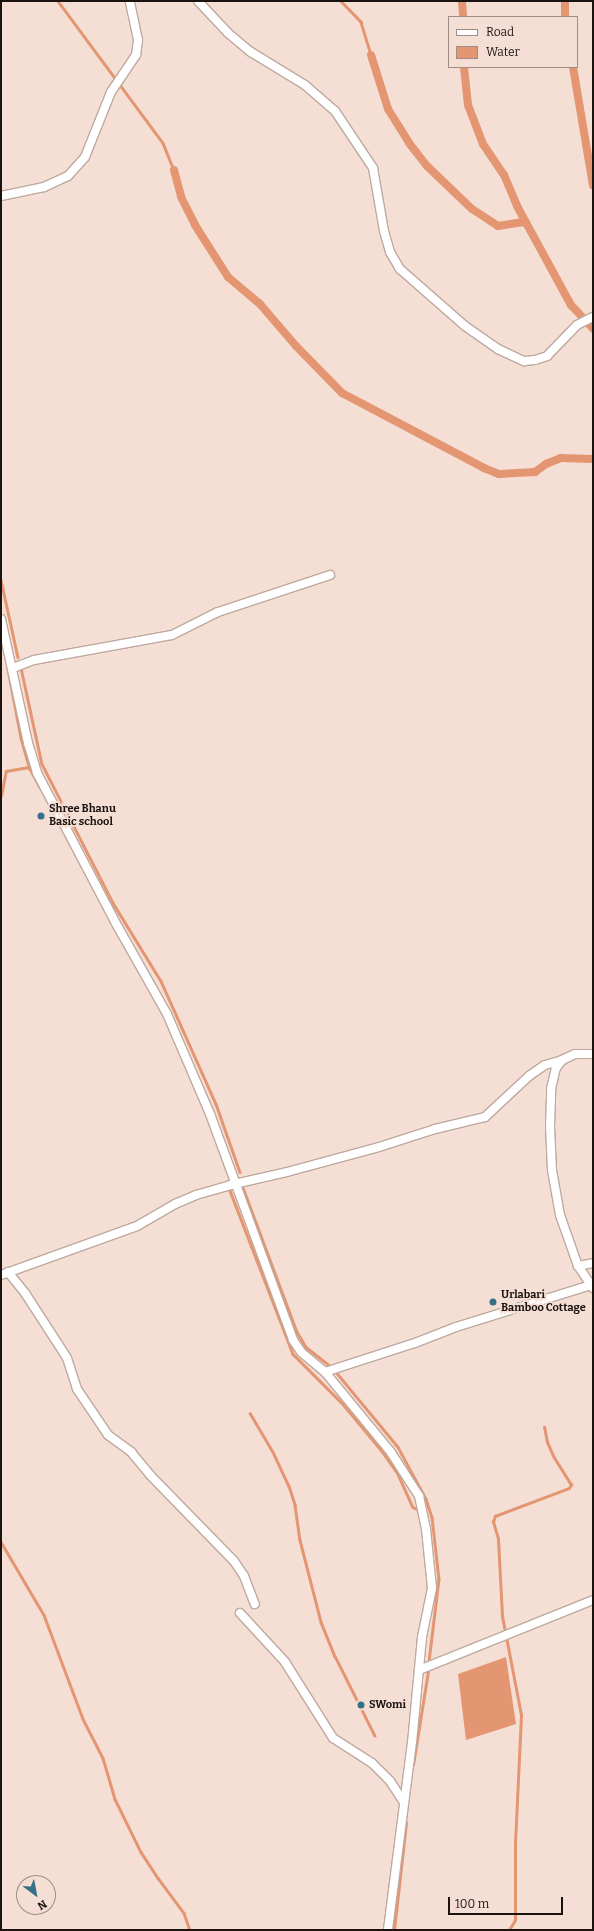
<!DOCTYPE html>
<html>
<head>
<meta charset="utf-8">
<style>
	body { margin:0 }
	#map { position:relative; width:594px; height:1931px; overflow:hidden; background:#f5dfd5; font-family:Bitter,serif }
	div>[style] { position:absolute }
	.water>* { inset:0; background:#e49571 }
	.stream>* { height:2.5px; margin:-1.25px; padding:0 1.25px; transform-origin:1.25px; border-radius:1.25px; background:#e49571 }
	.canal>* { height:8px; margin:-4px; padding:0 4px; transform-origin:4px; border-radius:4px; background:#e49571 }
	.roads { filter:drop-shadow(1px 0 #bea99f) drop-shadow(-1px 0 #bea99f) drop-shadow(0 1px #bea99f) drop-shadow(0 -1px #bea99f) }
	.minor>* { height:8px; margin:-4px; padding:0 4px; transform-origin:4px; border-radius:4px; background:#fff }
	.dots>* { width:11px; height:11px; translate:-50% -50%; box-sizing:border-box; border:2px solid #f5dfd5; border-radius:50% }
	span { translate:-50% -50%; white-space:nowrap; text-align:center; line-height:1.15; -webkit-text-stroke:3.5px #f5dfd5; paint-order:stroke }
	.poi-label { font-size:11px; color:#1b1310; font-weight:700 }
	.left { translate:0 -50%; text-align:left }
	.frame { position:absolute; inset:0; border:2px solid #1b1310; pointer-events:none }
	.legend { position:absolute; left:448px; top:16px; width:130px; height:52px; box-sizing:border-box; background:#f5dfd5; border:1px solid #9e8d86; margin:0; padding:5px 7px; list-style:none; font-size:12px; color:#1b1310 }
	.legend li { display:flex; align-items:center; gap:8px; height:20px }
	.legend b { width:20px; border:1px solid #9e8d86 }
	.north { position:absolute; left:16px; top:1875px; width:40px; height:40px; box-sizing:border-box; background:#f5dfd5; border:1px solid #9e8d86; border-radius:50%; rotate:148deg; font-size:11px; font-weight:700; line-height:16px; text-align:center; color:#1b1310 }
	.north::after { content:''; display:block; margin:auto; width:14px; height:18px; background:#347188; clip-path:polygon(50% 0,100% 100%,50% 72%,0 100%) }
	.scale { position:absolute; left:448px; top:1897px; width:115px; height:18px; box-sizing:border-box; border:2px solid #1b1310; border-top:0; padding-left:5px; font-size:12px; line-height:14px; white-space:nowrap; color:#1b1310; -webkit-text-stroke:3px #f5dfd5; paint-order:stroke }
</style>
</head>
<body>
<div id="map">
	<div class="water">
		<div style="clip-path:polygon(506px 1657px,516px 1724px,466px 1740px,458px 1674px)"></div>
	</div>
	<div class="stream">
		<div style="left:58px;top:1px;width:177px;rotate:53.5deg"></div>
		<div style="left:163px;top:143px;width:29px;rotate:68deg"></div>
		<div style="left:341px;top:1px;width:29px;rotate:46deg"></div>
		<div style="left:361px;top:22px;width:34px;rotate:73deg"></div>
		<div style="left:1px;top:580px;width:79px;rotate:77.6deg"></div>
		<div style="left:21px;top:668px;width:98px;rotate:77.7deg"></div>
		<div style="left:42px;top:764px;width:156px;rotate:62.9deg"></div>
		<div style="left:113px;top:903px;width:92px;rotate:58.4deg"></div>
		<div style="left:161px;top:981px;width:135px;rotate:65.9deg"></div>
		<div style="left:216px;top:1104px;width:72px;rotate:70.6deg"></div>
		<div style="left:8px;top:669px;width:70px;rotate:79.3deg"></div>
		<div style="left:21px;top:738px;width:32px;rotate:74deg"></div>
		<div style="left:30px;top:769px;width:21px;rotate:61deg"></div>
		<div style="left:1px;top:796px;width:25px;rotate:-79deg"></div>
		<div style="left:6px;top:771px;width:23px;rotate:-10deg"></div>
		<div style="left:242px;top:1185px;width:157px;rotate:69.5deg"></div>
		<div style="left:297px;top:1332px;width:17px;rotate:59deg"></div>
		<div style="left:306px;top:1347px;width:33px;rotate:38deg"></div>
		<div style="left:229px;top:1188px;width:178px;rotate:68.9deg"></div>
		<div style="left:293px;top:1354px;width:69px;rotate:45deg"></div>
		<div style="left:342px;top:1403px;width:62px;rotate:50.2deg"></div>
		<div style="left:382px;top:1451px;width:28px;rotate:55deg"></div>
		<div style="left:398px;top:1474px;width:36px;rotate:66deg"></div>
		<div style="left:413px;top:1507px;width:7px;rotate:27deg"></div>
		<div style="left:336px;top:1372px;width:97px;rotate:50.4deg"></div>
		<div style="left:398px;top:1447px;width:59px;rotate:61.7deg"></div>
		<div style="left:426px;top:1499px;width:19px;rotate:72deg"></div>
		<div style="left:432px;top:1517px;width:62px;rotate:83.6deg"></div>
		<div style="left:439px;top:1579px;width:84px;rotate:96.9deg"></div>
		<div style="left:250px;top:1413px;width:45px;rotate:59.5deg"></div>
		<div style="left:273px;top:1452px;width:38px;rotate:65deg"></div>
		<div style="left:289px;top:1486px;width:20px;rotate:72deg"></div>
		<div style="left:295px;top:1505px;width:35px;rotate:82deg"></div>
		<div style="left:300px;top:1540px;width:85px;rotate:75.6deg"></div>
		<div style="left:321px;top:1622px;width:37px;rotate:68deg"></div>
		<div style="left:335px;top:1656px;width:89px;rotate:63.4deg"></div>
		<div style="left:1px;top:1542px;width:85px;rotate:59.5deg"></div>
		<div style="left:44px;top:1615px;width:111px;rotate:69.4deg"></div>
		<div style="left:83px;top:1719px;width:44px;rotate:62.9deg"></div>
		<div style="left:103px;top:1758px;width:43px;rotate:73.7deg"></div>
		<div style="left:115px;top:1799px;width:59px;rotate:63.9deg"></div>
		<div style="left:141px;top:1852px;width:31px;rotate:57deg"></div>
		<div style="left:158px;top:1878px;width:44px;rotate:53.4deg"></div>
		<div style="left:184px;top:1913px;width:18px;rotate:71deg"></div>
		<div style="left:413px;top:1765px;width:95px;rotate:-80.9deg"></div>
		<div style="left:394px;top:1930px;width:108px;rotate:-83.6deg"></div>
		<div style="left:509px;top:1930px;width:12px;rotate:-59deg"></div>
		<div style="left:515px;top:1920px;width:77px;rotate:-90deg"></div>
		<div style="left:515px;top:1843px;width:128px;rotate:-87.3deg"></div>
		<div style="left:521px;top:1715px;width:101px;rotate:-100.9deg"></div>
		<div style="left:502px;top:1616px;width:77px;rotate:-93deg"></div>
		<div style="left:498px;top:1539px;width:18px;rotate:-106deg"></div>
		<div style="left:493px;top:1522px;width:6px;rotate:-72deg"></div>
		<div style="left:495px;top:1516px;width:79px;rotate:-20.7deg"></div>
		<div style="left:569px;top:1488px;width:4px;rotate:-56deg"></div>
		<div style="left:571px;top:1485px;width:32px;rotate:-122deg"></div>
		<div style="left:554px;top:1458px;width:17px;rotate:-114deg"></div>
		<div style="left:547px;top:1442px;width:15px;rotate:-101deg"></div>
	</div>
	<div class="canal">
		<div style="left:462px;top:1px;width:16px;rotate:86deg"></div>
		<div style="left:565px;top:1px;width:16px;rotate:90deg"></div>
		<div style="left:371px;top:55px;width:57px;rotate:72.5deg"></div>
		<div style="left:388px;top:109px;width:40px;rotate:58deg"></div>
		<div style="left:409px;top:143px;width:29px;rotate:52deg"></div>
		<div style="left:427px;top:166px;width:62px;rotate:43.7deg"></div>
		<div style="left:472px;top:209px;width:31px;rotate:33deg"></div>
		<div style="left:498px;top:226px;width:24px;rotate:-9deg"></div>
		<div style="left:522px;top:222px;width:4px;rotate:14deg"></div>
		<div style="left:464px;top:67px;width:38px;rotate:84deg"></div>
		<div style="left:468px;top:105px;width:42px;rotate:69deg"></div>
		<div style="left:483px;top:144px;width:37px;rotate:56deg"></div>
		<div style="left:504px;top:175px;width:34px;rotate:67deg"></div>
		<div style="left:517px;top:206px;width:113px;rotate:61.4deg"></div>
		<div style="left:571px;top:305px;width:33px;rotate:47deg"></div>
		<div style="left:573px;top:67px;width:120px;rotate:80.4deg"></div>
		<div style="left:174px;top:170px;width:28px;rotate:75deg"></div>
		<div style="left:181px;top:197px;width:31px;rotate:63deg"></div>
		<div style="left:195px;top:225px;width:62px;rotate:57.6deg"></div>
		<div style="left:228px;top:277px;width:42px;rotate:40.2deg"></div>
		<div style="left:260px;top:304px;width:55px;rotate:49.4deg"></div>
		<div style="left:296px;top:346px;width:66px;rotate:45.6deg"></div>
		<div style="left:342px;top:393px;width:161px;rotate:27.8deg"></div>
		<div style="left:484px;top:468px;width:16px;rotate:22deg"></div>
		<div style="left:499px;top:474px;width:36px;rotate:-3deg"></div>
		<div style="left:535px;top:472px;width:14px;rotate:-36deg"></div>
		<div style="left:546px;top:464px;width:16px;rotate:-22deg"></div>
		<div style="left:561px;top:458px;width:32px;rotate:2deg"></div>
	</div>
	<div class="roads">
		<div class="minor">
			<div style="left:198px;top:1px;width:44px;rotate:46.8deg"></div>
			<div style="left:228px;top:33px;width:30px;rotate:40deg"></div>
			<div style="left:251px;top:52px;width:63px;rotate:31.4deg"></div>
			<div style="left:305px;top:85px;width:40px;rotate:41deg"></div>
			<div style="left:335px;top:111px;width:69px;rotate:56.3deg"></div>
			<div style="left:373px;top:168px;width:64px;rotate:80.1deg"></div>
			<div style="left:384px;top:231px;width:22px;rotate:74deg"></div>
			<div style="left:390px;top:252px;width:20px;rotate:60deg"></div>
			<div style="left:400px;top:269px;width:86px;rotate:41.2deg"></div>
			<div style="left:465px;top:326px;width:40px;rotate:34.9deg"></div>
			<div style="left:498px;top:349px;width:29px;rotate:25deg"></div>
			<div style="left:524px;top:361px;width:11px;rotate:-5deg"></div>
			<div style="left:535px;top:360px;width:13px;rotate:-18deg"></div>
			<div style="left:547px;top:356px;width:43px;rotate:-45.9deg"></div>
			<div style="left:577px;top:325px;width:18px;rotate:-27deg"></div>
			<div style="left:1px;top:196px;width:44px;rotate:-11.8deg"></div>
			<div style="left:44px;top:187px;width:26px;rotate:-25deg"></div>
			<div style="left:68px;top:176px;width:25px;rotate:-48deg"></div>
			<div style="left:85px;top:157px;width:70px;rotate:-68.2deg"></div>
			<div style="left:111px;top:92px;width:45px;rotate:-56deg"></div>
			<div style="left:136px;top:55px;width:15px;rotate:-82deg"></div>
			<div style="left:138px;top:40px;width:40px;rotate:-102deg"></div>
			<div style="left:1px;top:619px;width:127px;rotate:77.7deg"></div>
			<div style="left:28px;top:743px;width:31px;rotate:73deg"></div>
			<div style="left:37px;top:773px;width:174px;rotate:62.3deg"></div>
			<div style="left:118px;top:927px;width:100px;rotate:60.6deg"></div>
			<div style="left:167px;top:1014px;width:109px;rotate:66.7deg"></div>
			<div style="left:210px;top:1114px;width:241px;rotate:69.8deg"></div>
			<div style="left:293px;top:1340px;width:14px;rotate:56deg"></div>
			<div style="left:301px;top:1352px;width:31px;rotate:40deg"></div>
			<div style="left:325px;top:1372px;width:102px;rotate:50.6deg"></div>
			<div style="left:390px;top:1451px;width:54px;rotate:57.2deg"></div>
			<div style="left:419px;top:1496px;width:34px;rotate:78deg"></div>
			<div style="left:426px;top:1529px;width:59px;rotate:84.2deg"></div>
			<div style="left:432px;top:1588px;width:50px;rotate:101.5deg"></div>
			<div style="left:422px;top:1637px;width:105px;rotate:95.4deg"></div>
			<div style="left:412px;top:1742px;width:190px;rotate:97.3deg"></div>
			<div style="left:13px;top:668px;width:22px;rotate:-21deg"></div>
			<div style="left:34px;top:660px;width:140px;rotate:-10.3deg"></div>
			<div style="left:172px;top:635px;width:51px;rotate:-26.6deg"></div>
			<div style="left:218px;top:612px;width:118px;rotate:-18.3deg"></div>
			<div style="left:578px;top:1266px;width:15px;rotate:-11deg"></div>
			<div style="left:8px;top:1272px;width:27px;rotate:51deg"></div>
			<div style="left:25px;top:1293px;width:77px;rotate:57.1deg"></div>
			<div style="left:67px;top:1358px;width:33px;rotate:72deg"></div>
			<div style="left:77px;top:1389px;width:55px;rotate:56deg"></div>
			<div style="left:108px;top:1435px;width:29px;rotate:36deg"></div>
			<div style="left:131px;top:1452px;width:30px;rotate:50deg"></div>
			<div style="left:150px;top:1475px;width:120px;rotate:45.7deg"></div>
			<div style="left:234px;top:1561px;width:18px;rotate:56deg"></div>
			<div style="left:244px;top:1576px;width:30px;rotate:69deg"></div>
			<div style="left:1px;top:1275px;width:145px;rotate:-19.8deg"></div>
			<div style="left:137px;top:1226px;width:44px;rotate:-30.1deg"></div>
			<div style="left:175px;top:1204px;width:23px;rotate:-23deg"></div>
			<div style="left:196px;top:1195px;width:35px;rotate:-16deg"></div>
			<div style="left:230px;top:1185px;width:58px;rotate:-12.8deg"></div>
			<div style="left:287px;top:1172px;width:95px;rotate:-15.2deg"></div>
			<div style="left:379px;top:1147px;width:59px;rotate:-17.8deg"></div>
			<div style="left:435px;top:1129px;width:51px;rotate:-13.5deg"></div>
			<div style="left:485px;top:1117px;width:60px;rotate:-43deg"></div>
			<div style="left:529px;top:1076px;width:19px;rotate:-35deg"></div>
			<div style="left:545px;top:1065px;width:18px;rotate:-16deg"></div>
			<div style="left:593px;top:1288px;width:27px;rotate:-124deg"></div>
			<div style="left:578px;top:1266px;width:54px;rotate:-109.4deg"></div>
			<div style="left:560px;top:1215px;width:46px;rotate:-100.1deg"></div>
			<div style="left:552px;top:1170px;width:44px;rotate:-92.6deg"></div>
			<div style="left:550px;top:1126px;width:37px;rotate:-88deg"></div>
			<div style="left:551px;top:1089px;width:22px;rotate:-77deg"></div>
			<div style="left:556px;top:1068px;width:10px;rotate:-53deg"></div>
			<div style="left:562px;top:1060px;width:14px;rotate:-25deg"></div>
			<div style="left:575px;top:1054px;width:18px"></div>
			<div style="left:325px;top:1372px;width:95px;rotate:-17.9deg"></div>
			<div style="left:415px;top:1343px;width:44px;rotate:-21.3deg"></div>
			<div style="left:456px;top:1327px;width:141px;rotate:-17.3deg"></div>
			<div style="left:240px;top:1613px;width:67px;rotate:47.4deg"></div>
			<div style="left:285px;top:1662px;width:90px;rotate:57.7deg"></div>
			<div style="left:333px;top:1738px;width:46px;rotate:32.7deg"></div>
			<div style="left:372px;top:1763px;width:25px;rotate:45deg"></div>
			<div style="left:390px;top:1781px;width:24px;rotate:57deg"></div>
			<div style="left:419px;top:1670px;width:188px;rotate:-21.9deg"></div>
		</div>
	</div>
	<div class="dots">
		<div style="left:41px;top:816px;background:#347188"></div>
		<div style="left:493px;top:1302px;background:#347188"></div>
		<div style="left:361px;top:1705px;background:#347188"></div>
	</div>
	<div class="poi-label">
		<span class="left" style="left:49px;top:816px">Shree Bhanu<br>Basic school</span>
		<span class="left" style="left:501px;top:1302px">Urlabari<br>Bamboo Cottage</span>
		<span class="left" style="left:369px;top:1705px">SWomi</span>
	</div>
	<div class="frame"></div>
	<ul class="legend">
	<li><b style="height:5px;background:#fff"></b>Road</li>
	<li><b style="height:11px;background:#e49571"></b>Water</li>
	</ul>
	<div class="north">N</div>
	<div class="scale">100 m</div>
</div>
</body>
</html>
